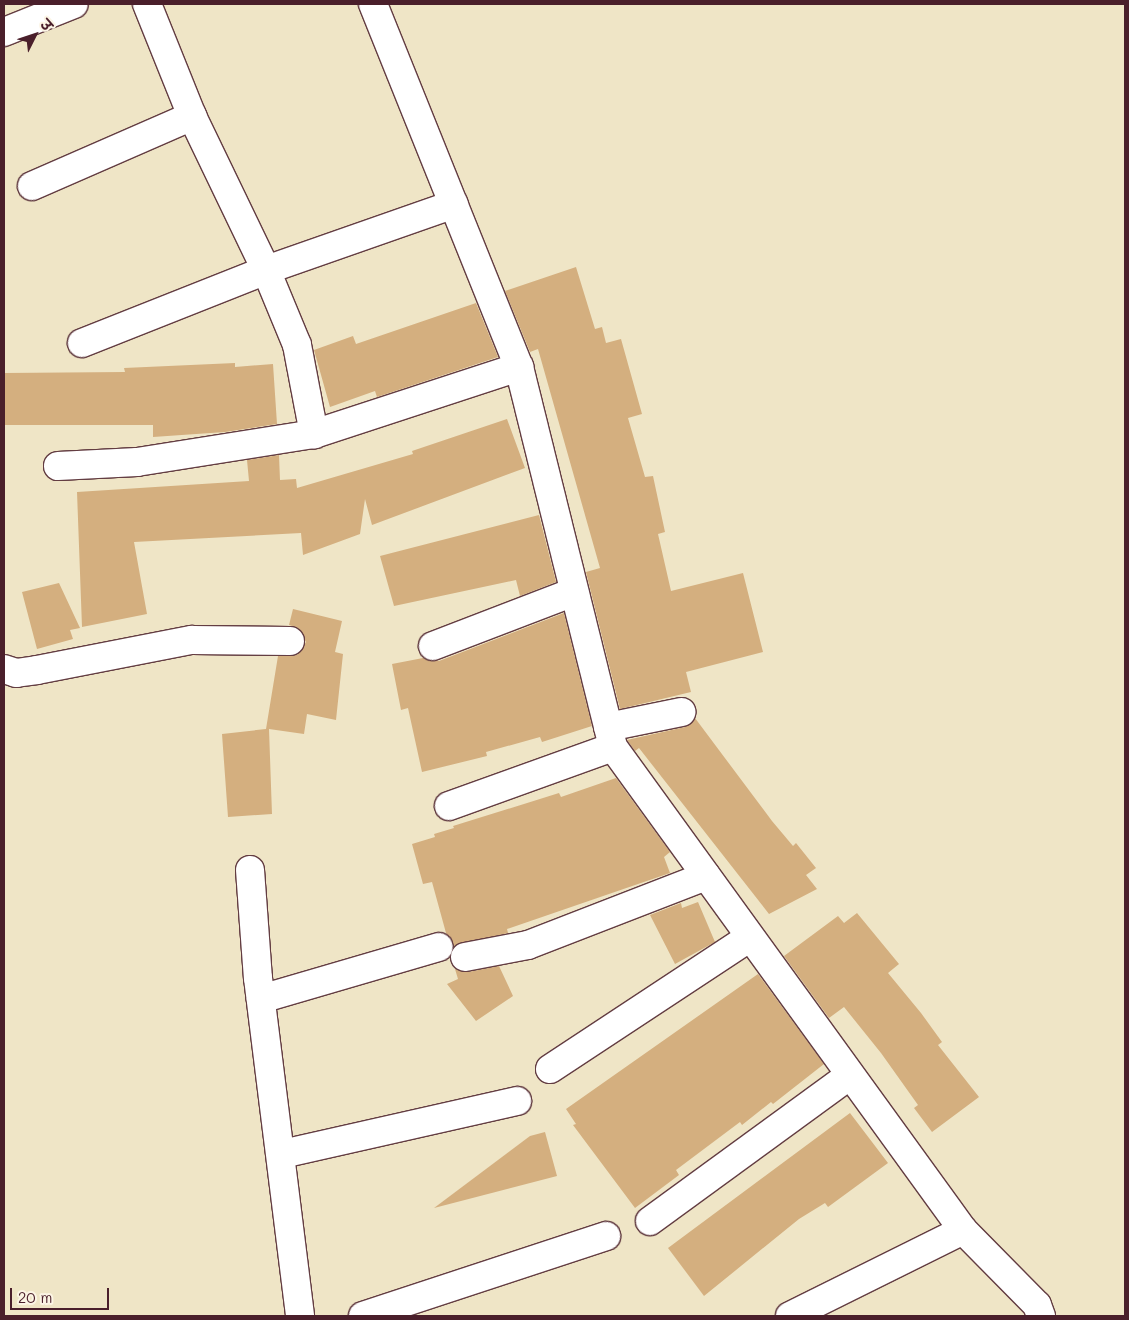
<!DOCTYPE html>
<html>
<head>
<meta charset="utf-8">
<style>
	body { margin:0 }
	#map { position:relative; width:1129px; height:1320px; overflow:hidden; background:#efe5c6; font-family:Mali,"Playpen Sans Deva",sans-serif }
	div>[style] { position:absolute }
	.building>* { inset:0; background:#d4af7f }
	.roads { filter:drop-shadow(1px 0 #633d42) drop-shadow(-1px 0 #633d42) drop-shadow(0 1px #633d42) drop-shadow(0 -1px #633d42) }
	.minor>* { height:28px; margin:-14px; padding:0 14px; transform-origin:14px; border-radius:14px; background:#fff }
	span { translate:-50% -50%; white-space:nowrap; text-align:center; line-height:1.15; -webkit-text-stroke:4.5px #fcf5e5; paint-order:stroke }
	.frame { position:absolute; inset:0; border:5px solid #4a1f2b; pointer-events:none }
	.north { position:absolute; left:10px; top:10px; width:50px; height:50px; -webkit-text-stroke:4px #fcf5e5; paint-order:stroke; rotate:49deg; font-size:14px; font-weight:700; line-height:20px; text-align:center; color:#4a1f2b }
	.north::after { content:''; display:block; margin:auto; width:18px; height:22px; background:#4a1f2b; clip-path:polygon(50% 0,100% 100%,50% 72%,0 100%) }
	.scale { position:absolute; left:10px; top:1288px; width:99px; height:22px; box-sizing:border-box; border:2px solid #4a1f2b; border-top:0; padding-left:6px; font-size:15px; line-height:18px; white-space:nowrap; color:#4a1f2b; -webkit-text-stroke:4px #fcf5e5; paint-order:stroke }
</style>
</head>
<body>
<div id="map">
	<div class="building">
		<div style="clip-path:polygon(576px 267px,595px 329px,602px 327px,606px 343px,621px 339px,642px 414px,628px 418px,645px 477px,653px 476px,665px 532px,658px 534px,671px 591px,743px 573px,763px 652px,686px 672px,691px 692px,620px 709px,586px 572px,600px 568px,538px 349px,530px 352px,505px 291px)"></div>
		<div style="clip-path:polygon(476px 303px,498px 357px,377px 397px,375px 391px,330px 407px,314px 350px,353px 336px,356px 344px)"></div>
		<div style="clip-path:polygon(235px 363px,235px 367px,273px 364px,277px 424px,225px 432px,153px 437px,153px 425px,4px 425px,4px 373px,125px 372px,124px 368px)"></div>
		<div style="clip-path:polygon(507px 419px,525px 468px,372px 525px,365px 499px,360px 534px,303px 555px,301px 533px,134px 542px,147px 614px,82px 627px,77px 492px,249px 481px,247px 460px,279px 455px,280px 480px,296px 479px,297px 488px,413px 454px,412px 451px)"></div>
		<div style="clip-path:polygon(539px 515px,556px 582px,520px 596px,516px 580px,394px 606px,380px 556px)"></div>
		<div style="clip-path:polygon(59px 583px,80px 628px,70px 630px,73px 639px,37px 649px,22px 592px)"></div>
		<div style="clip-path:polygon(293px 609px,342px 621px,335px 652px,343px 654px,336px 720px,307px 714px,304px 734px,269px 729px,272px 814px,228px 817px,222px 734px,266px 729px,278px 656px,297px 655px,306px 642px,298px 628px,289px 625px)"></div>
		<div style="clip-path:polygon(564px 613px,592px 726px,542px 742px,540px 737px,486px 752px,487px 756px,422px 772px,408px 708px,401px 710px,392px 664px,423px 658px,439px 661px)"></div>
		<div style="clip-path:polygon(695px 718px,772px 821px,793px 846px,796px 843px,816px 868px,806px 875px,817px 889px,769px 914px,639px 748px,635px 751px,627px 740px,685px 727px)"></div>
		<div style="clip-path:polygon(616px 778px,670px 852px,664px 857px,670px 873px,507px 929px,508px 933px,454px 946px,446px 933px,432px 882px,423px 884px,412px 844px,435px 837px,434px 834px,454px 828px,453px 826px,559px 793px,561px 797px)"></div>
		<div style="clip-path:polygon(698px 902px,715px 942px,675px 964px,650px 915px,681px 903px,682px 908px)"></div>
		<div style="clip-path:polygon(857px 913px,899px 964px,888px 973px,921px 1013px,942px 1042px,938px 1045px,979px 1097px,932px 1132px,914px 1108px,918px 1105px,881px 1053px,844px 1007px,829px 1018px,784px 956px,838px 916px,844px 923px)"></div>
		<div style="clip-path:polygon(499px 966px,513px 996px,476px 1021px,447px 984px,458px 979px,455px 969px,468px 972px)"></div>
		<div style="clip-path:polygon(758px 974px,824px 1064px,773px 1104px,771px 1102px,742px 1125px,740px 1122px,676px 1170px,679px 1175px,635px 1208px,573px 1125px,576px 1124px,566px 1109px)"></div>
		<div style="clip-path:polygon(850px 1113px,888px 1163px,828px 1207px,825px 1203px,799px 1219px,704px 1296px,668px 1248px)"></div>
		<div style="clip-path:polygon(545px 1132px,557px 1176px,434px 1208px,530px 1136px)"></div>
	</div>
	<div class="roads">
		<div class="minor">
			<div style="left:147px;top:4px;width:121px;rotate:68.1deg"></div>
			<div style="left:192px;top:116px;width:171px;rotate:64.3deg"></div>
			<div style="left:266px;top:270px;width:81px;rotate:67.5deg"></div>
			<div style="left:297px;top:345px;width:91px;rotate:79.2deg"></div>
			<div style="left:373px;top:4px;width:391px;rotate:68.1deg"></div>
			<div style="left:519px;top:367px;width:391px;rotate:76.1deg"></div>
			<div style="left:613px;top:747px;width:596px;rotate:54.07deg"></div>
			<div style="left:963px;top:1230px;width:105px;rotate:45.4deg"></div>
			<div style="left:1037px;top:1305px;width:12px;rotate:70deg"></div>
			<div style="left:4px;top:32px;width:75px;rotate:-21.8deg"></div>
			<div style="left:32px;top:186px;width:175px;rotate:-23.6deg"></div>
			<div style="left:82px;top:343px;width:198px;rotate:-21.6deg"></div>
			<div style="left:266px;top:270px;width:199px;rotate:-19.3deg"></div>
			<div style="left:58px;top:466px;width:79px;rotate:-2.9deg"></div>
			<div style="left:137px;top:462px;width:179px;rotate:-9deg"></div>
			<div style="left:314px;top:434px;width:216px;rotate:-18.1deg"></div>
			<div style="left:433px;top:646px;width:151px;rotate:-21deg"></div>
			<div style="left:4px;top:669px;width:13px;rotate:18deg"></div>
			<div style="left:16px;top:673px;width:21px;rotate:-8deg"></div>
			<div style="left:37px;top:670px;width:158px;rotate:-11deg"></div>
			<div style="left:192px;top:640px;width:98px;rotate:0.6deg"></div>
			<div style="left:608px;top:727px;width:75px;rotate:-11.6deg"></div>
			<div style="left:449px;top:806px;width:174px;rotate:-19.8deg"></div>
			<div style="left:250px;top:870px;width:108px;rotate:85.8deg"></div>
			<div style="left:258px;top:978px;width:341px;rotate:82.9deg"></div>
			<div style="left:465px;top:957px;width:64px;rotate:-10.8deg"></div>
			<div style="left:528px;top:945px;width:191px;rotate:-21.2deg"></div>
			<div style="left:261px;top:999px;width:185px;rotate:-16.3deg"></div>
			<div style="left:550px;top:1069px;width:238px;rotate:-33.4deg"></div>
			<div style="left:282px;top:1154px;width:241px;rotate:-12.7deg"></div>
			<div style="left:650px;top:1221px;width:246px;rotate:-36.1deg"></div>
			<div style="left:363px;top:1316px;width:256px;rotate:-18.2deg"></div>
			<div style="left:790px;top:1316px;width:193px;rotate:-26.4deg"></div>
		</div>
	</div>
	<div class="frame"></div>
	<div class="north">उ</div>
	<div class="scale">20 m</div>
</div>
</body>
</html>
